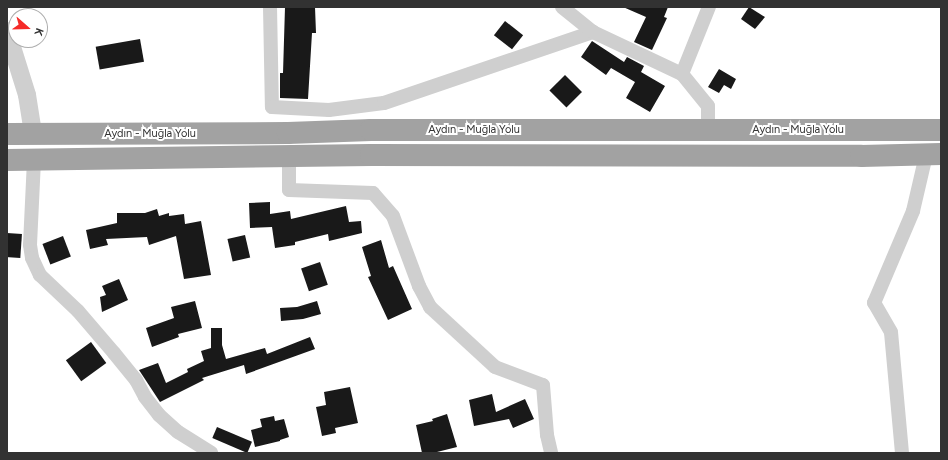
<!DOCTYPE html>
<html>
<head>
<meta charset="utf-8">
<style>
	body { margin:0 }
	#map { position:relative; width:948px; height:460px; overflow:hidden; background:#fff; font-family:Figtree,sans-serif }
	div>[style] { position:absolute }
	.building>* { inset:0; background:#191919; transform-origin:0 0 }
	.minor>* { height:14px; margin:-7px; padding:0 7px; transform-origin:7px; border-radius:7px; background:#cfcfcf }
	.tertiary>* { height:18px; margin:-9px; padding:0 9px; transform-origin:9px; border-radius:9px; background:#cfcfcf }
	.trunk>* { height:22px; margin:-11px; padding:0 11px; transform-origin:11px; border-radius:11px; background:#a2a2a2 }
	span { translate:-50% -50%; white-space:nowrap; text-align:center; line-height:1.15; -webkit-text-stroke:4px #fff; paint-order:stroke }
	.street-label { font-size:11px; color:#323232 }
	.frame { position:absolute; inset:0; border:8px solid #323232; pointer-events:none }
	.north { position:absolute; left:8px; top:8px; width:40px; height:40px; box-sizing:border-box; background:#fff; border:1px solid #adadad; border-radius:50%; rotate:110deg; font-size:11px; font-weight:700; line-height:16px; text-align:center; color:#323232 }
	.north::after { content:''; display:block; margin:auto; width:14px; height:18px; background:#f52a28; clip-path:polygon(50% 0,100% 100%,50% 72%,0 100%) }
</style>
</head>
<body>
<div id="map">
	<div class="building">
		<div style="clip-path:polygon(285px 7px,315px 7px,316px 33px,312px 33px,308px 99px,280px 98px,280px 73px,283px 73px)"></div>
		<div style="clip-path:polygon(623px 7px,668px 7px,664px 17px,667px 18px,652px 50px,634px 42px,646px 17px)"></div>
		<div style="clip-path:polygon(749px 7px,765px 17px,755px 29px,741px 19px)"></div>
		<div style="left:505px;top:21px;width:23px;height:18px;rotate:38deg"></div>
		<div style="left:140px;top:39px;width:23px;height:45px;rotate:80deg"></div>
		<div style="clip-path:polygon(592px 41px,624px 62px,627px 57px,644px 66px,641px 72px,665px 86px,650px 112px,626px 98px,635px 82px,611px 68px,606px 75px,581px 57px)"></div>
		<div style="clip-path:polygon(719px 69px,736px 79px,731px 89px,724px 85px,719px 93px,708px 87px)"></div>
		<div style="left:565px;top:75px;width:24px;height:22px;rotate:45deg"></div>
		<div style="clip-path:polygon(270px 202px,270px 214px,290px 211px,291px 219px,346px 206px,349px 222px,361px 221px,362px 233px,329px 241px,328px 234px,295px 242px,295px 245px,275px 248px,272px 227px,250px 228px,249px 203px)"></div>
		<div style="clip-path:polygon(157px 209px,159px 216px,169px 213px,169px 216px,184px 214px,185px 224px,201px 221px,211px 275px,184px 279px,176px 236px,149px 245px,147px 237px,106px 239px,108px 245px,90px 249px,86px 230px,117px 223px,117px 213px,145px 213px)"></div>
		<div style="left:7px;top:233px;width:15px;height:24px;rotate:4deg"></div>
		<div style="left:245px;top:235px;width:23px;height:18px;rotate:77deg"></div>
		<div style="left:63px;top:236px;width:22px;height:22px;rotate:69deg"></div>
		<div style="clip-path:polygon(381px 240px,389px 268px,393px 266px,412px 309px,388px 320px,368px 277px,371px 276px,362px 247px)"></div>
		<div style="left:320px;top:262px;width:24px;height:20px;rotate:71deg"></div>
		<div style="clip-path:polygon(119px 279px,128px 300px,102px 312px,100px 297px,106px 295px,102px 286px)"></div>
		<div style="clip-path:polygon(195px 301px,202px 328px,178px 334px,179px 337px,152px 347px,146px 328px,174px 318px,171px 307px)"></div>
		<div style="clip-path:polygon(317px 301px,321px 314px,303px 319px,281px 321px,280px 308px,297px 307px)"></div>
		<div style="clip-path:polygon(211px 328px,222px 328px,222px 345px,226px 359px,265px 348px,267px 354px,310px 337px,315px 349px,246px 374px,244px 365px,202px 378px,204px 380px,160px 402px,139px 370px,158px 363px,166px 383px,188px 372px,187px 369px,204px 361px,201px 351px,211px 348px)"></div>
		<div style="left:91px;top:342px;width:26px;height:31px;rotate:54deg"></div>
		<div style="clip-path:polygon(350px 387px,358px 423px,335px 428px,336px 433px,322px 436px,316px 407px,326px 405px,324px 392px)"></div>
		<div style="clip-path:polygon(492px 394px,496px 412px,525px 399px,534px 419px,513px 428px,509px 419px,474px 426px,469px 400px)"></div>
		<div style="clip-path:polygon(447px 414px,457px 447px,433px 453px,422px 453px,416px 425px,433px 421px,432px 419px)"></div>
		<div style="clip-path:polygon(274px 416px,275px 421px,284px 419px,289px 437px,280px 440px,280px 441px,255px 447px,251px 430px,262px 427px,260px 419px)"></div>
		<div style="left:217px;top:427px;width:38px;height:12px;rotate:23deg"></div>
	</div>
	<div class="minor">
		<div style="left:270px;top:7px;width:100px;rotate:88.9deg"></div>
		<div style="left:272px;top:107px;width:57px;rotate:3deg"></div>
		<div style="left:329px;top:110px;width:55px;rotate:-7.3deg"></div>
		<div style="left:384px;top:103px;width:221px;rotate:-18.8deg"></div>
		<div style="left:562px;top:7px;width:40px;rotate:39deg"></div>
		<div style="left:593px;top:32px;width:98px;rotate:25.3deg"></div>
		<div style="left:708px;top:130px;width:24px;rotate:-90deg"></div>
		<div style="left:708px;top:106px;width:41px;rotate:-129.1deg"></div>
		<div style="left:682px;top:74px;width:72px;rotate:-68.1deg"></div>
		<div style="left:289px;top:156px;width:34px;rotate:90deg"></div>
		<div style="left:289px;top:190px;width:84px;rotate:2deg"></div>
		<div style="left:373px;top:193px;width:30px;rotate:49deg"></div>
		<div style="left:393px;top:216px;width:75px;rotate:69.6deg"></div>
		<div style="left:419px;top:286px;width:24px;rotate:62deg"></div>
		<div style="left:430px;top:307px;width:88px;rotate:42.7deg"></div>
		<div style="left:495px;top:367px;width:51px;rotate:20.6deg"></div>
		<div style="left:543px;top:385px;width:50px;rotate:85.4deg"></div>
		<div style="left:547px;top:435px;width:18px;rotate:77deg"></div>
		<div style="left:34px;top:160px;width:85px;rotate:92.7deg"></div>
		<div style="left:30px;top:245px;width:13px;rotate:81deg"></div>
		<div style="left:32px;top:258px;width:19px;rotate:65deg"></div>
		<div style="left:40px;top:275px;width:52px;rotate:43.5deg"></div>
		<div style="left:78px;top:311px;width:55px;rotate:49.4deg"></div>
		<div style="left:114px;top:353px;width:35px;rotate:51deg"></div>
		<div style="left:136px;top:380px;width:19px;rotate:62deg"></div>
		<div style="left:145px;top:397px;width:23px;rotate:52deg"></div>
		<div style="left:159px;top:415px;width:25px;rotate:42deg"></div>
		<div style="left:178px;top:432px;width:39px;rotate:32deg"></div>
		<div style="left:902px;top:453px;width:121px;rotate:-95.2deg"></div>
		<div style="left:891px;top:332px;width:34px;rotate:-120deg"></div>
		<div style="left:874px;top:303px;width:100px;rotate:-67deg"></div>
		<div style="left:913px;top:211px;width:57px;rotate:-76.9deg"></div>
	</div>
	<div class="tertiary">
		<div style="left:7px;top:31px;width:67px;rotate:72.6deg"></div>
		<div style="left:27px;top:95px;width:39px;rotate:81deg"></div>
	</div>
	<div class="trunk">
		<div style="left:7px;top:134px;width:281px;rotate:-0.2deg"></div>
		<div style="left:288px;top:133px;width:83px;rotate:-2.1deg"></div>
		<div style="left:371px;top:130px;width:570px"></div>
		<div style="left:7px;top:160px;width:364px;rotate:-0.8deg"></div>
		<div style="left:371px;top:155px;width:490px;rotate:0.1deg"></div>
		<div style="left:861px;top:156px;width:80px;rotate:-1.4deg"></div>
	</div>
	<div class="street-label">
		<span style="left:474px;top:130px">Aydın - Muğla Yolu</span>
		<span style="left:798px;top:130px">Aydın - Muğla Yolu</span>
		<span style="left:150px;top:134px">Aydın - Muğla Yolu</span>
	</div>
	<div class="frame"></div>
	<div class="north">K</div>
</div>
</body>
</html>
